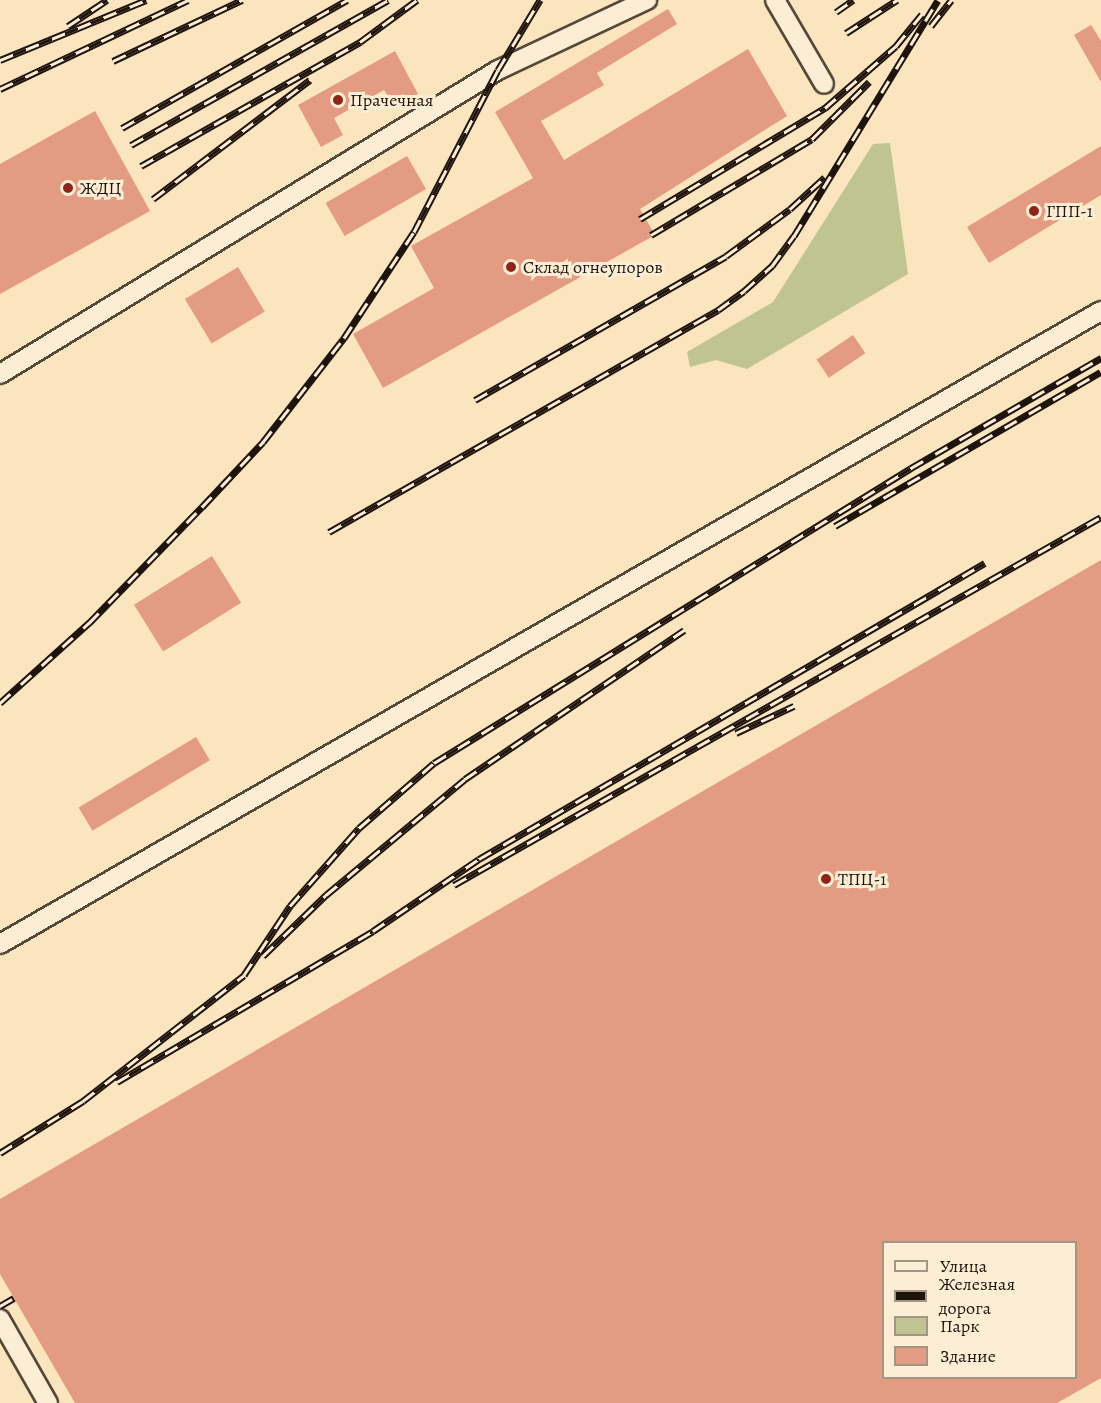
<!DOCTYPE html>
<html>
<head>
<meta charset="utf-8">
<style>
	body { margin:0 }
	#map { position:relative; width:1101px; height:1403px; overflow:hidden; background:#fbe5be; font-family:Alegreya,serif }
	div>[style] { position:absolute }
	.green>* { inset:0; background:#c0c490 }
	.building>* { inset:0; background:#e39b82; transform-origin:0 0 }
	.roads { filter:drop-shadow(2px 0 #564839) drop-shadow(-2px 0 #564839) drop-shadow(0 2px #564839) drop-shadow(0 -2px #564839) }
	.street>* { height:18px; margin:-9px; padding:0 9px; transform-origin:9px; border-radius:9px; background:#fceed5 }
	.rail>* { height:7px; margin-top:-3.5px; transform-origin:0; background:repeating-linear-gradient(90deg,#fceed5 0 14px,#1f130d 0 28px); box-sizing:border-box; border-block:2px solid #1f130d }
	.dots>* { width:16px; height:16px; translate:-50% -50%; box-sizing:border-box; border:3px solid #fceed5; border-radius:50% }
	span { translate:-50% -50%; white-space:nowrap; text-align:center; line-height:1.15; -webkit-text-stroke:6px #fceed5; paint-order:stroke }
	.poi-label { font-size:18px; color:#1f130d }
	.left { translate:0 -50%; text-align:left }
	.legend { position:absolute; left:882px; top:1241px; width:195px; height:138px; box-sizing:border-box; background:#fceed5; border:2px solid #a49685; margin:0; padding:8px 10px; list-style:none; font-size:18px; color:#1f130d }
	.legend li { display:flex; align-items:center; gap:12px; height:30px }
	.legend b { width:30px; border:2px solid #a49685 }
</style>
</head>
<body>
<div id="map">
	<div class="green">
		<div style="clip-path:polygon(890px 143px,908px 274px,747px 369px,716px 360px,690px 367px,687px 352px,773px 302px,873px 144px)"></div>
	</div>
	<div class="building">
		<div style="clip-path:polygon(668px 9px,677px 24px,597px 73px,604px 85px,541px 121px,564px 160px,748px 49px,787px 116px,640px 209px,655px 235px,383px 388px,353px 334px,434px 288px,411px 246px,533px 178px,495px 112px)"></div>
		<div style="clip-path:polygon(1091px 25px,1101px 41px,1101px 82px,1074px 35px)"></div>
		<div style="clip-path:polygon(395px 51px,418px 94px,394px 107px,384px 90px,334px 118px,343px 135px,321px 147px,298px 105px)"></div>
		<div style="clip-path:polygon(95px 111px,150px 211px,0 294px,0 164px)"></div>
		<div style="clip-path:polygon(1101px 146px,1101px 195px,989px 263px,967px 227px)"></div>
		<div style="left:407px;top:156px;width:38px;height:94px;rotate:60deg"></div>
		<div style="left:238px;top:267px;width:52px;height:62px;rotate:59deg"></div>
		<div style="left:853px;top:335px;width:22px;height:44px;rotate:56deg"></div>
		<div style="left:212px;top:556px;width:55px;height:92px;rotate:58deg"></div>
		<div style="clip-path:polygon(evenodd,1101px 560px,1101px 1378px,1057px 1403px,75px 1403px,0 1274px,0 1199px,1101px 560px,884px 1242px,1076px 1242px,1076px 1377px,884px 1377px,884px 1242px)"></div>
		<div style="left:196px;top:737px;width:27px;height:137px;rotate:59deg"></div>
	</div>
	<div class="roads">
		<div class="street">
			<div style="left:775px;top:0;width:97px;rotate:59.7deg"></div>
			<div style="left:0;top:374px;width:583px;rotate:-31.4deg"></div>
			<div style="left:498px;top:70px;width:165px;rotate:-25.2deg"></div>
			<div style="left:0;top:944px;width:1270px;rotate:-29.9deg"></div>
			<div style="left:0;top:1319px;width:97px;rotate:60.3deg"></div>
		</div>
	</div>
	<div class="rail">
		<div style="left:836px;top:12px;width:21px;rotate:-35deg"></div>
		<div style="left:68px;top:26px;width:47px;rotate:-33.7deg"></div>
		<div style="left:931px;top:26px;width:33px;rotate:-52deg"></div>
		<div style="left:846px;top:33px;width:61px;rotate:-32.9deg"></div>
		<div style="left:0;top:60px;width:158px;rotate:-22.3deg"></div>
		<div style="left:113px;top:61px;width:143px;rotate:-25.3deg"></div>
		<div style="left:0;top:89px;width:208px;rotate:-25.3deg"></div>
		<div style="left:122px;top:128px;width:259px;rotate:-29.6deg"></div>
		<div style="left:131px;top:145px;width:295px;rotate:-29.4deg"></div>
		<div style="left:141px;top:166px;width:252px;rotate:-29.5deg"></div>
		<div style="left:360px;top:42px;width:71px;rotate:-36.4deg"></div>
		<div style="left:153px;top:199px;width:197px;rotate:-37.2deg"></div>
		<div style="left:640px;top:219px;width:216px;rotate:-31deg"></div>
		<div style="left:825px;top:108px;width:94px;rotate:-41.1deg"></div>
		<div style="left:896px;top:46px;width:41px;rotate:-50.9deg"></div>
		<div style="left:651px;top:235px;width:187px;rotate:-30.8deg"></div>
		<div style="left:812px;top:139px;width:81px;rotate:-45deg"></div>
		<div style="left:475px;top:400px;width:289px;rotate:-29.8deg"></div>
		<div style="left:726px;top:256px;width:79px;rotate:-36.3deg"></div>
		<div style="left:790px;top:209px;width:47px;rotate:-42.4deg"></div>
		<div style="left:835px;top:526px;width:307px;rotate:-30.1deg"></div>
		<div style="left:329px;top:532px;width:448px;rotate:-29.7deg"></div>
		<div style="left:718px;top:310px;width:32px;rotate:-36deg"></div>
		<div style="left:744px;top:291px;width:38px;rotate:-42deg"></div>
		<div style="left:772px;top:266px;width:37px;rotate:-54deg"></div>
		<div style="left:794px;top:236px;width:276px;rotate:-58.6deg"></div>
		<div style="left:0;top:703px;width:120px;rotate:-42deg"></div>
		<div style="left:89px;top:623px;width:162px;rotate:-45.8deg"></div>
		<div style="left:202px;top:507px;width:89px;rotate:-46.8deg"></div>
		<div style="left:263px;top:442px;width:132px;rotate:-52.1deg"></div>
		<div style="left:344px;top:338px;width:127px;rotate:-56.6deg"></div>
		<div style="left:414px;top:232px;width:182px;rotate:-62.6deg"></div>
		<div style="left:498px;top:70px;width:82px;rotate:-59deg"></div>
		<div style="left:736px;top:733px;width:64px;rotate:-25deg"></div>
		<div style="left:454px;top:885px;width:744px;rotate:-29.63deg"></div>
		<div style="left:263px;top:956px;width:88px;rotate:-44.1deg"></div>
		<div style="left:326px;top:895px;width:181px;rotate:-39.8deg"></div>
		<div style="left:465px;top:779px;width:265px;rotate:-34.2deg"></div>
		<div style="left:117px;top:1082px;width:297px;rotate:-30.5deg"></div>
		<div style="left:373px;top:931px;width:128px;rotate:-34.2deg"></div>
		<div style="left:479px;top:859px;width:586px;rotate:-30.33deg"></div>
		<div style="left:0;top:1153px;width:98px;rotate:-32.1deg"></div>
		<div style="left:83px;top:1101px;width:204px;rotate:-38deg"></div>
		<div style="left:244px;top:975px;width:83px;rotate:-56.3deg"></div>
		<div style="left:290px;top:906px;width:104px;rotate:-48.5deg"></div>
		<div style="left:359px;top:828px;width:99px;rotate:-40.9deg"></div>
		<div style="left:434px;top:763px;width:561px;rotate:-31.73deg"></div>
		<div style="left:911px;top:468px;width:220px;rotate:-30.1deg"></div>
		<div style="left:0;top:1306px;width:16px;rotate:-30deg"></div>
	</div>
	<div class="dots">
		<div style="left:338px;top:100px;background:#8f2418"></div>
		<div style="left:68px;top:188px;background:#8f2418"></div>
		<div style="left:1034px;top:211px;background:#8f2418"></div>
		<div style="left:511px;top:267px;background:#8f2418"></div>
		<div style="left:826px;top:879px;background:#8f2418"></div>
	</div>
	<div class="poi-label">
		<span class="left" style="left:350px;top:100px">Прачечная</span>
		<span class="left" style="left:80px;top:188px">ЖДЦ</span>
		<span class="left" style="left:1046px;top:211px">ГПП-1</span>
		<span class="left" style="left:523px;top:267px">Склад огнеупоров</span>
		<span class="left" style="left:838px;top:879px">ТПЦ-1</span>
	</div>
	<ul class="legend">
	<li><b style="height:8px;background:#fceed5"></b>Улица</li>
	<li><b style="height:8px;background:#1f130d"></b>Железная дорога</li>
	<li><b style="height:16px;background:#c0c490"></b>Парк</li>
	<li><b style="height:16px;background:#e39b82"></b>Здание</li>
	</ul>
</div>
</body>
</html>
